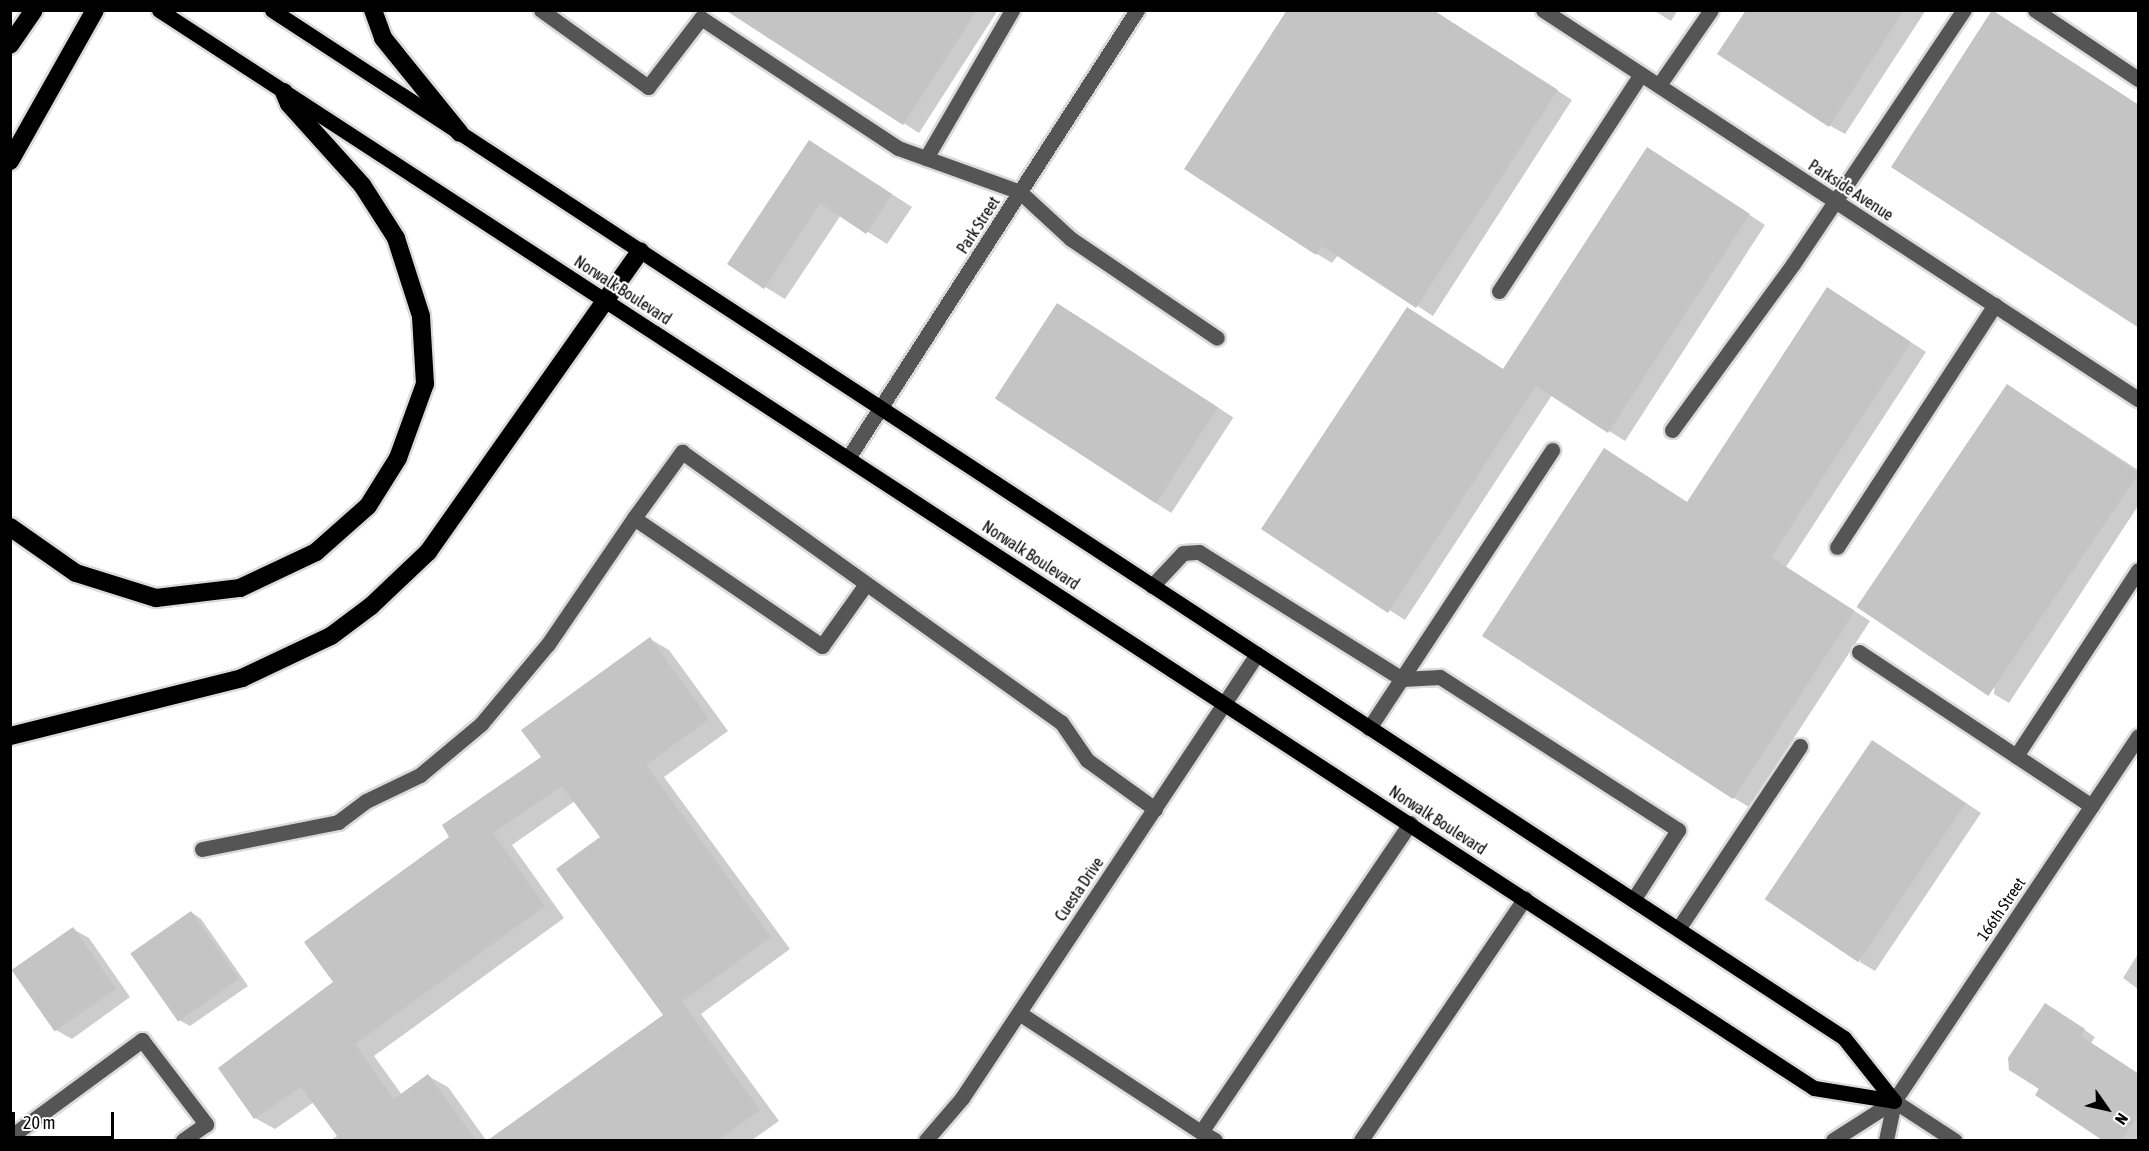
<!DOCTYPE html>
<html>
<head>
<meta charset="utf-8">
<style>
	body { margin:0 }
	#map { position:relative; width:2149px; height:1151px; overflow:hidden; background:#fff; font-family:"Asap Condensed",sans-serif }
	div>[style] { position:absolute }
	.shadow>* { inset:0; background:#0003; transform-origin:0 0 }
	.building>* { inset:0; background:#c4c4c4; transform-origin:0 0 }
	.roads { filter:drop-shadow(2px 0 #dbdbdb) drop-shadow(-2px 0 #dbdbdb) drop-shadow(0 2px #dbdbdb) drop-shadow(0 -2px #dbdbdb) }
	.minor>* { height:15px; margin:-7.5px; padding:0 7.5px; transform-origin:7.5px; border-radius:7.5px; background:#555 }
	.major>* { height:15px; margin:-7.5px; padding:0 7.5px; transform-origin:7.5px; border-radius:7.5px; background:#000 }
	.highway>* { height:18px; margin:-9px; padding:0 9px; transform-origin:9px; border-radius:9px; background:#000 }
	span { translate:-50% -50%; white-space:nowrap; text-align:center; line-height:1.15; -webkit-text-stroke:4.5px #fff; paint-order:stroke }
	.street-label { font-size:16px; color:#000 }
	.frame { position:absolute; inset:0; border:12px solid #000; pointer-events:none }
	.north { position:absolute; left:2077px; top:1079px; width:60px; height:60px; -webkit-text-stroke:4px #fff; paint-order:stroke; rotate:124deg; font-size:16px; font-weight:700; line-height:24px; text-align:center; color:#000 }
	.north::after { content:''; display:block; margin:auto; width:21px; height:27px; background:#000; clip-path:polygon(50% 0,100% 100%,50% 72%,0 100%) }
	.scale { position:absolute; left:12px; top:1112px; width:102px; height:27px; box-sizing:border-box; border:3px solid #000; border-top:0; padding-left:8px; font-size:18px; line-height:21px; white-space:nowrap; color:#000; -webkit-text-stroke:4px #fff; paint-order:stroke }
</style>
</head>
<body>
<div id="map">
	<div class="shadow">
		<div style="clip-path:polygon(728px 10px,998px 10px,919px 133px)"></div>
		<div style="clip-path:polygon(1433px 10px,1572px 100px,1433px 316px,1338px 255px,1332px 263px,1317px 254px,1186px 169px)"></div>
		<div style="clip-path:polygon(1653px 10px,1678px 10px,1671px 21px)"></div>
		<div style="clip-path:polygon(1747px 10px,1926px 10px,1845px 134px,1829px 125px)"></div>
		<div style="clip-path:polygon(810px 142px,912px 207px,887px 244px,841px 215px,785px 299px,765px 287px)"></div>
		<div style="clip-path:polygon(1663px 158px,1765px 225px,1625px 441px,1552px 395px,1405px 620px,1263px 529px,1408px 309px,1504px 370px)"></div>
		<div style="clip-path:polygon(1843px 298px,1926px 352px,1786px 567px,1870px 621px,1749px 807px,1734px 798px,1688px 503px)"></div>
		<div style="left:1074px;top:314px;width:190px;height:114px;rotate:33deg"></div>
		<div style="clip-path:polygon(2023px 395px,2138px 470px,2138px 506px,2009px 703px,1994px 694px)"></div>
		<div style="clip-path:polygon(650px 639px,669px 650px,728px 731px,664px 777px,790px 949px,701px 1014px,779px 1121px,752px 1140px,533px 1140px,519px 1121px,665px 1015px,602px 838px,575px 801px,512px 845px,564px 918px,374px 1056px,402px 1095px,428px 1076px,448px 1087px,486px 1140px,331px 1140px,338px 1135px,314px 1102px,275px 1129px,255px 1118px,335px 982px,451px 837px,543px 757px)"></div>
		<div style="clip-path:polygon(1888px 751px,1981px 813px,1875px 971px,1860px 962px)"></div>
		<div style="clip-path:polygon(191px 912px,201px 919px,248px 986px,190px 1026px,179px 1020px)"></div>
		<div style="clip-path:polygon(73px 929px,89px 938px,130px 997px,72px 1039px,56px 1030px)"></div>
		<div style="clip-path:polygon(2138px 954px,2138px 989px,2123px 978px)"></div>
		<div style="clip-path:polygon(2056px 1011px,2095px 1037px,2091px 1043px,2138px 1075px,2138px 1140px,2108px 1140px,2037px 1094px)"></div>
	</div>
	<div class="building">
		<div style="clip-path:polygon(725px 10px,977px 10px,903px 125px)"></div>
		<div style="clip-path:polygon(1287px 10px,1433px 10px,1558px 90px,1416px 308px,1322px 246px,1316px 255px,1184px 169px)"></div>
		<div style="clip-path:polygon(1746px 10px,1904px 10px,1829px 127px,1717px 54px)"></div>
		<div style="clip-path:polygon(1992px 10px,2139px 105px,2139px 328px,1891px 167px)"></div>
		<div style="clip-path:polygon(809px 140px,892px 194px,866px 234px,820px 203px,764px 289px,727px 264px)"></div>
		<div style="clip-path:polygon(1647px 147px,1750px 214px,1608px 433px,1536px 386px,1388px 613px,1261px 529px,1407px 307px,1503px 369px)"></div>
		<div style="clip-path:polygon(1827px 287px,1911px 342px,1771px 557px,1855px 611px,1733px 799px,1482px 636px,1604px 448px,1687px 502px)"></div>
		<div style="left:1057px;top:303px;width:192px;height:114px;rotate:33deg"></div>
		<div style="left:2007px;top:384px;width:159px;height:269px;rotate:34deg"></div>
		<div style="clip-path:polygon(650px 637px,709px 719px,646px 765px,771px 937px,682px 1002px,760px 1110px,718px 1140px,488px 1140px,663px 1015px,556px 869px,600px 837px,562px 786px,493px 833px,545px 906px,355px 1044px,394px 1099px,428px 1074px,476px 1140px,340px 1140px,301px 1087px,254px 1119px,218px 1068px,333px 982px,304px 942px,449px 837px,442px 825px,541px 757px,521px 730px)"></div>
		<div style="left:1872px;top:740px;width:113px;height:192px;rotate:34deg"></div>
		<div style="left:191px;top:911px;width:83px;height:74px;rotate:55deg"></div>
		<div style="left:73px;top:927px;width:75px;height:75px;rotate:55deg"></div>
		<div style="clip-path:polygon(2045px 1003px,2085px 1029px,2081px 1036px,2139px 1074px,2139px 1115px,2122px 1140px,2102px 1140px,2035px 1095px,2039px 1089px,2009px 1070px,2008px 1058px)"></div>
	</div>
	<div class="roads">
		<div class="minor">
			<div style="left:541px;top:10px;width:132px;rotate:35.7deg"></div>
			<div style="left:648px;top:87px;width:87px;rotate:-52.5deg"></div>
			<div style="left:701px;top:18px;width:236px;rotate:33.4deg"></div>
			<div style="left:898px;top:148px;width:130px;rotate:19.8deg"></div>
			<div style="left:1020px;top:192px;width:69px;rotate:42.7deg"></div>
			<div style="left:1071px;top:239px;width:176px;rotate:34.1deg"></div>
			<div style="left:1543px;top:10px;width:711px;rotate:33.18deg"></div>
			<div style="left:2035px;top:10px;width:124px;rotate:33.8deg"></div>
			<div style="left:1659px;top:85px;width:91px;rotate:-55.3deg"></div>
			<div style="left:926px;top:158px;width:171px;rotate:-59.8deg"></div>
			<div style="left:1499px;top:291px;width:259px;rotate:-56.8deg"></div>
			<div style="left:1672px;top:430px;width:205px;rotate:-53.9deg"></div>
			<div style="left:1793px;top:264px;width:306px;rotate:-56.1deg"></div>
			<div style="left:848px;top:458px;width:533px;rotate:-57.17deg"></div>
			<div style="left:1837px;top:547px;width:289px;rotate:-56.9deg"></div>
			<div style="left:866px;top:584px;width:76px;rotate:125.4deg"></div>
			<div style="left:822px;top:646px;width:227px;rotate:-145.8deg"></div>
			<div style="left:634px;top:518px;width:82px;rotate:-54deg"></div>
			<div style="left:682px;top:452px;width:465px;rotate:35.5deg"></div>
			<div style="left:1061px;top:722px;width:46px;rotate:55.6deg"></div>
			<div style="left:1087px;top:760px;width:84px;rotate:35.8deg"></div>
			<div style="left:1152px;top:586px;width:45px;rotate:-46.8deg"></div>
			<div style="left:1183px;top:553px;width:16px;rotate:-4deg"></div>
			<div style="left:1199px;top:552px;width:239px;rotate:32deg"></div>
			<div style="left:1402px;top:679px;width:38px;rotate:-3deg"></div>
			<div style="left:1440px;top:677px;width:283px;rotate:32.7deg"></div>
			<div style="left:1678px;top:830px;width:83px;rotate:122.7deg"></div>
			<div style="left:1859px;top:652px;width:279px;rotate:33.5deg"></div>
			<div style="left:1369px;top:728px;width:333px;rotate:-56.6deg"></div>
			<div style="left:2016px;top:756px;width:222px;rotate:-56.7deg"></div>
			<div style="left:202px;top:849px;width:139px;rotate:-11.2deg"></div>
			<div style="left:338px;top:822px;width:35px;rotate:-37deg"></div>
			<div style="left:366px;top:801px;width:60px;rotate:-25.7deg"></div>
			<div style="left:420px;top:775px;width:80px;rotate:-39.9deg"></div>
			<div style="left:481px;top:724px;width:104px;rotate:-50.1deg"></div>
			<div style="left:548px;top:644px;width:153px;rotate:-55.7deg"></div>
			<div style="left:1678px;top:929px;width:220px;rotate:-56.3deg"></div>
			<div style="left:1019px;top:1013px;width:217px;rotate:33.2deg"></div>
			<div style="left:1201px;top:1132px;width:373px;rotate:-55.9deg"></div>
			<div style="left:1894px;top:1101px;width:72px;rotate:33deg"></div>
			<div style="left:1201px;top:1132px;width:16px;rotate:30deg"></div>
			<div style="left:10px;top:1137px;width:164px;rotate:-36.3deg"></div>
			<div style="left:142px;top:1040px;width:106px;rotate:52.7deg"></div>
			<div style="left:206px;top:1124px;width:28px;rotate:145deg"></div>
			<div style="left:926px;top:1140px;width:55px;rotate:-49.4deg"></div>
			<div style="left:962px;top:1098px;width:533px;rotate:-56.4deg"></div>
			<div style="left:1361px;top:1140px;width:292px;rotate:-55.9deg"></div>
			<div style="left:1833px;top:1140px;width:72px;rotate:-32.6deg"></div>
			<div style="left:1886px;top:1140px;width:40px;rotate:-78deg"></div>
			<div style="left:1894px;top:1101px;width:439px;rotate:-56.2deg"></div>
		</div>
		<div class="major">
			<div style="left:159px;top:10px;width:1975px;rotate:33.08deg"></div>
			<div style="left:1814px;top:1088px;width:81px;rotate:9.2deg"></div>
			<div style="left:272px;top:10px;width:1878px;rotate:33.18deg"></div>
			<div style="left:1844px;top:1038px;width:80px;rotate:51.6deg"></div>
		</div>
		<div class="highway">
			<div style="left:373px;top:10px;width:30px;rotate:70deg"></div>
			<div style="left:383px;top:38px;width:122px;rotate:51deg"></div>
			<div style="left:10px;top:45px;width:42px;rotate:-55.6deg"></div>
			<div style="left:10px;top:161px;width:173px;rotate:-60.6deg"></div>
			<div style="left:10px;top:527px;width:80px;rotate:34.9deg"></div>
			<div style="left:76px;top:573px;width:84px;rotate:17.4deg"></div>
			<div style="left:156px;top:598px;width:85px;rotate:-6.8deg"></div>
			<div style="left:240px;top:588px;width:84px;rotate:-25.3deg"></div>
			<div style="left:316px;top:552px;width:69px;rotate:-41.5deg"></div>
			<div style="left:368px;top:506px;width:57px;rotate:-58deg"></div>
			<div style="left:398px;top:458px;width:79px;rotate:-70deg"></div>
			<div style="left:425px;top:384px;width:68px;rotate:-93.4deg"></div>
			<div style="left:421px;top:316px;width:82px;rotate:-107.8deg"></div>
			<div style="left:396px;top:238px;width:63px;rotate:-122.7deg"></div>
			<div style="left:362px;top:185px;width:109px;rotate:-132deg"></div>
			<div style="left:289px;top:104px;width:13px;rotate:-113deg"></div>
			<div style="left:10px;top:736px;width:239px;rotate:-14deg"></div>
			<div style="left:242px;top:678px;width:98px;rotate:-25.3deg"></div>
			<div style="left:331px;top:636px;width:50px;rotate:-36.9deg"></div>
			<div style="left:371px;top:606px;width:79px;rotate:-43.5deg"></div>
			<div style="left:428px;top:552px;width:368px;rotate:-54.8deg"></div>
		</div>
	</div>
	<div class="street-label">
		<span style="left:1851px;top:190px;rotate:33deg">Parkside Avenue</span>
		<span style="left:978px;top:225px;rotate:-57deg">Park Street</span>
		<span style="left:623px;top:290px;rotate:33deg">Norwalk Boulevard</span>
		<span style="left:1031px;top:555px;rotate:33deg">Norwalk Boulevard</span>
		<span style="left:1438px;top:820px;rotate:33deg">Norwalk Boulevard</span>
		<span style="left:1079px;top:889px;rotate:-56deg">Cuesta Drive</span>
		<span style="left:2001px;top:909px;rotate:-56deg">166th Street</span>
	</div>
	<div class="frame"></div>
	<div class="north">N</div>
	<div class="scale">20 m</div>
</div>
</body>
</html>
